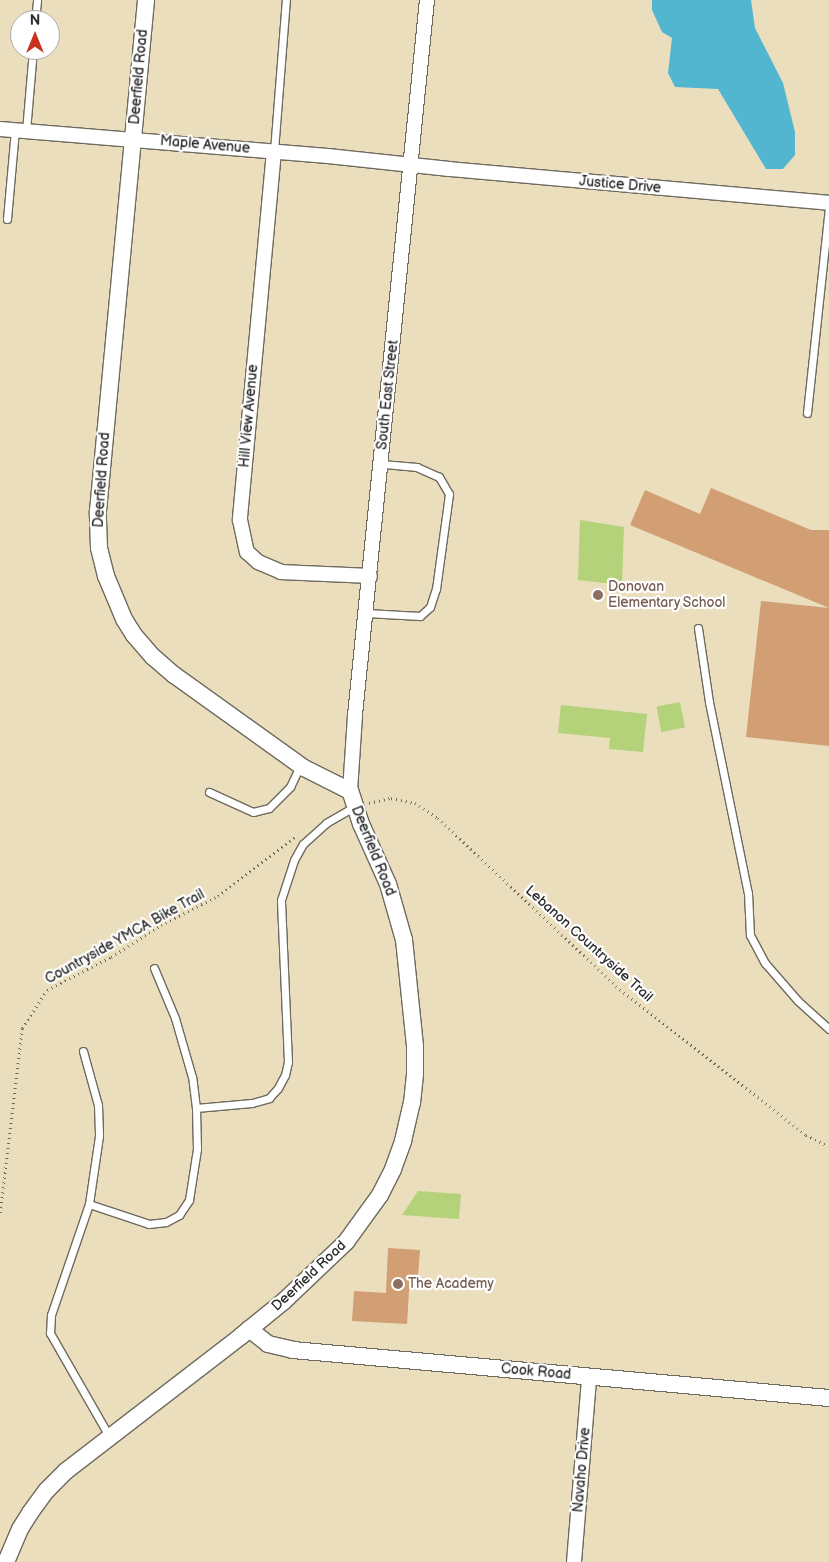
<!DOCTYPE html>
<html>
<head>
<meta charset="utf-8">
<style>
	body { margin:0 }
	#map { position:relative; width:829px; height:1562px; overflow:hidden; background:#ebdebc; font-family:"Balsamiq Sans",sans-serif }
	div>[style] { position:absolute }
	.green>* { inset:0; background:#b3d279; transform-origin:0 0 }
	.water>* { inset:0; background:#52b6d1 }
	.building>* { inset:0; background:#d19f73 }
	.path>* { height:2.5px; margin-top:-1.25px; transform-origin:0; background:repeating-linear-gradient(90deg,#6e6a5e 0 1px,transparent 0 5px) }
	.roads { filter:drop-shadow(1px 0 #6e6a5e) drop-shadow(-1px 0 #6e6a5e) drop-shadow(0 1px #6e6a5e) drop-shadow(0 -1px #6e6a5e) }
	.service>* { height:7px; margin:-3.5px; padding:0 3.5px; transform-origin:3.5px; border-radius:3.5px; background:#fff }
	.minor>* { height:14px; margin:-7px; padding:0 7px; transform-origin:7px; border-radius:7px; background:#fff }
	.tertiary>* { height:16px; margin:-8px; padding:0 8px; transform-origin:8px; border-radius:8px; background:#fff }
	.dots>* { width:14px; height:14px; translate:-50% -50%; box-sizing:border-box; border:2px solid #fff; border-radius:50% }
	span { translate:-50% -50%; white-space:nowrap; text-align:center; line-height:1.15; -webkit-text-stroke:4.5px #fff; paint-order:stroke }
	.street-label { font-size:14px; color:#2b2b2b }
	.education-label { font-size:14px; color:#785e54 }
	.left { translate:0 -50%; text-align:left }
	.north { position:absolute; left:10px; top:10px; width:50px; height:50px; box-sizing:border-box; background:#fff; border:1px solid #aaa; border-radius:50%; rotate:0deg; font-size:14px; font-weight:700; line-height:20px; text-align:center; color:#2b2b2b }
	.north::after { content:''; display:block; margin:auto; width:18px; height:22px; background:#c8321e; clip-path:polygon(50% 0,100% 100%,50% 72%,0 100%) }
</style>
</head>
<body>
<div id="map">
	<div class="green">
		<div style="clip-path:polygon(580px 520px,624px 527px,622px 585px,578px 580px)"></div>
		<div style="left:680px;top:702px;width:26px;height:24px;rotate:79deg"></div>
		<div style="clip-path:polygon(561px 705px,647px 714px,643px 752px,609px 749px,610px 738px,558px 733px)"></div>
		<div style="clip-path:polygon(418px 1191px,461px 1194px,459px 1219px,402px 1215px)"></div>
	</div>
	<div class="water">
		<div style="clip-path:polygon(652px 0,751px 0,755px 28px,783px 83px,795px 132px,795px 155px,783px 169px,766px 169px,718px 89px,675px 87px,668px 73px,672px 38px,662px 32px,652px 10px)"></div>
	</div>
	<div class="building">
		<div style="clip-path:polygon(711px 488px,811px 530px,829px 530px,829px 608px,630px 525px,645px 490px,700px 514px)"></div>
		<div style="clip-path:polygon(761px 601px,829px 608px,829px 746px,746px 737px)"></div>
		<div style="clip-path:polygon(388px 1248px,420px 1250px,418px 1277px,410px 1276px,407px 1324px,352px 1321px,354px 1291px,386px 1293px)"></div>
	</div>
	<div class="path">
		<div style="left:369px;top:803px;width:23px;rotate:-13deg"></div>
		<div style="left:391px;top:798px;width:25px;rotate:12deg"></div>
		<div style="left:415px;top:803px;width:27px;rotate:33deg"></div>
		<div style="left:438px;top:818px;width:245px;rotate:43.3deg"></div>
		<div style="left:616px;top:986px;width:241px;rotate:38.1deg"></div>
		<div style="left:806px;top:1135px;width:25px;rotate:26deg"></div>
		<div style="left:0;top:1213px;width:186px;rotate:-83.2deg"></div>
		<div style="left:22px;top:1028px;width:45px;rotate:-56.7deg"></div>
		<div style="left:47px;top:990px;width:72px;rotate:-27.3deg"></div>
		<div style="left:111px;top:957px;width:59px;rotate:-32.6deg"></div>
		<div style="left:161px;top:925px;width:64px;rotate:-27deg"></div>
		<div style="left:218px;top:896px;width:98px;rotate:-37.6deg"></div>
	</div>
	<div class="roads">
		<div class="service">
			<div style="left:35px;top:20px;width:20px;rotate:-84deg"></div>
			<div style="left:26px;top:131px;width:81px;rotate:-85.1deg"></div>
			<div style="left:274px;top:151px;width:151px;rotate:-85.5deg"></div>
			<div style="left:7px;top:219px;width:89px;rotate:-84.9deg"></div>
			<div style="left:807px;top:413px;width:208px;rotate:-83.9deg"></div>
			<div style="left:366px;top:613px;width:54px;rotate:3.2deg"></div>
			<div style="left:420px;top:616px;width:13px;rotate:-42deg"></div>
			<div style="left:430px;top:607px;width:19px;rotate:-72deg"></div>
			<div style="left:436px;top:589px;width:96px;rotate:-82.2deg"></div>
			<div style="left:449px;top:494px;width:20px;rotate:-120deg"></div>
			<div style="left:439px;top:477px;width:24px;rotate:-156deg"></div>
			<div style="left:417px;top:467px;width:36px;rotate:-175deg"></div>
			<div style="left:698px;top:628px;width:75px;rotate:81.5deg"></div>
			<div style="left:709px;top:702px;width:195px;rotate:78.5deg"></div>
			<div style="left:748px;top:893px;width:42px;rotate:87.3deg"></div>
			<div style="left:750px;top:935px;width:32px;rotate:62deg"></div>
			<div style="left:765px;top:963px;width:50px;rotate:49deg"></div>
			<div style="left:798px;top:1001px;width:42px;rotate:42.1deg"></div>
			<div style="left:209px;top:792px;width:48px;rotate:24.4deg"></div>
			<div style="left:253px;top:812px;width:16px;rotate:-14deg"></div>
			<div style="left:269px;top:808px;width:30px;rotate:-45deg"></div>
			<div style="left:290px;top:787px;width:23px;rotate:-65deg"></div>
			<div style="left:83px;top:1051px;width:56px;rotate:74.5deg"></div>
			<div style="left:98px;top:1105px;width:31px;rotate:88deg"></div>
			<div style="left:99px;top:1136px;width:69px;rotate:98.4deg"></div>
			<div style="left:89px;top:1204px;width:117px;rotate:108.9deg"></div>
			<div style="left:51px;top:1315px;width:18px;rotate:93deg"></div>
			<div style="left:50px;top:1333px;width:119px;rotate:60.2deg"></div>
			<div style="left:196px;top:1108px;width:56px;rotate:-5.1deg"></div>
			<div style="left:252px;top:1103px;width:18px;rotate:-16deg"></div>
			<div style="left:269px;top:1098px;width:13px;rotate:-48deg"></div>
			<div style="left:278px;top:1088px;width:15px;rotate:-62deg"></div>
			<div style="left:285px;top:1075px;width:13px;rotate:-77deg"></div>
			<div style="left:288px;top:1062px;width:162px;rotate:-92.5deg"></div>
			<div style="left:281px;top:900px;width:42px;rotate:-72deg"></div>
			<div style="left:294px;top:860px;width:18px;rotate:-61deg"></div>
			<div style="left:303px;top:844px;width:31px;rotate:-42deg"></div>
			<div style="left:326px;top:823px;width:34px;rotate:-30deg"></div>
			<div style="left:89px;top:1204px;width:63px;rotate:18.4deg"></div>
			<div style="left:149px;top:1224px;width:17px;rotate:-7deg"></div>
			<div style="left:166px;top:1222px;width:15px;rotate:-28deg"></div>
			<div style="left:179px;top:1215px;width:18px;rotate:-56deg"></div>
			<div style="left:189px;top:1200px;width:52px;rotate:-81.1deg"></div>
			<div style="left:197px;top:1149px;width:41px;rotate:-91.4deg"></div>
			<div style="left:196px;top:1108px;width:31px;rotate:-97deg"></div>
			<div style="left:192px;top:1077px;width:61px;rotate:-106.1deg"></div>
			<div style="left:175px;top:1018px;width:54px;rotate:-112.8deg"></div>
		</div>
		<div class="minor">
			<div style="left:0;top:129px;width:329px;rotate:4.7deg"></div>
			<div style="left:328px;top:156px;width:122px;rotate:6.1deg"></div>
			<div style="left:449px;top:169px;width:382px;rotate:5.1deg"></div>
			<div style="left:274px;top:151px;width:371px;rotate:95.3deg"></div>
			<div style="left:240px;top:520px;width:33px;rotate:78deg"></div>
			<div style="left:247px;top:552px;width:15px;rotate:42deg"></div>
			<div style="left:258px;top:562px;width:25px;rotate:23deg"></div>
			<div style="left:281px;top:572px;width:89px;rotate:2.6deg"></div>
			<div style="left:350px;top:791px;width:76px;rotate:-86.2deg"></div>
			<div style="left:355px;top:715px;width:719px;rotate:-84.25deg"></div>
			<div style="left:574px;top:1562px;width:185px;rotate:-85.3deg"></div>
		</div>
		<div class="tertiary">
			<div style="left:249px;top:1329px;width:24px;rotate:38deg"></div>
			<div style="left:268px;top:1344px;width:26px;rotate:13deg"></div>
			<div style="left:293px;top:1350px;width:538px;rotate:5.12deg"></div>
			<div style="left:6px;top:1562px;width:36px;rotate:-67deg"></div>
			<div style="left:20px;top:1529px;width:19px;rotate:-58deg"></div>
			<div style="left:30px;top:1513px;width:27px;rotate:-54deg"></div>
			<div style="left:46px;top:1491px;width:28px;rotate:-45deg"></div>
			<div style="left:66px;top:1471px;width:221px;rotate:-37.6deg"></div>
			<div style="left:241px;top:1336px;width:55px;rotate:-39.1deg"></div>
			<div style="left:284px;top:1301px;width:86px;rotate:-43.6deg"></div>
			<div style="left:346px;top:1242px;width:58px;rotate:-54.1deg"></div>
			<div style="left:380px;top:1195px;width:29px;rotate:-63deg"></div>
			<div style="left:393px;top:1169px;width:30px;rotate:-70deg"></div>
			<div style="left:403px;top:1141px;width:39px;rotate:-77deg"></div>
			<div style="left:412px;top:1103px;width:29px;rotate:-84deg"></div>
			<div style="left:415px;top:1074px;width:28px;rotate:-90deg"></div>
			<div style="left:415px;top:1046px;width:107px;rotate:-95.9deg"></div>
			<div style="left:404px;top:940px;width:58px;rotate:-105.9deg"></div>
			<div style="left:388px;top:884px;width:66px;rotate:-114.2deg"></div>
			<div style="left:361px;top:824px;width:35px;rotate:-108deg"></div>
			<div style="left:350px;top:791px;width:51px;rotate:-153.4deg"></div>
			<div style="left:304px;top:768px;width:160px;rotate:-144.4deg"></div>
			<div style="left:174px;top:675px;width:28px;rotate:-139deg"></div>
			<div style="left:153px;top:657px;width:29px;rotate:-131deg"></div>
			<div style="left:134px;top:635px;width:19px;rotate:-122deg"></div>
			<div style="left:124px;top:619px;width:47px;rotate:-112.7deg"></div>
			<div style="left:106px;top:576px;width:29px;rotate:-104deg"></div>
			<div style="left:99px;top:548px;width:37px;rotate:-92deg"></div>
			<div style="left:98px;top:511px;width:513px;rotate:-84.63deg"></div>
		</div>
	</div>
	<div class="dots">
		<div style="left:598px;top:595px;background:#8d6e63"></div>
		<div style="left:398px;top:1284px;background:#8d6e63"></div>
	</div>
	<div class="street-label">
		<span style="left:139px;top:77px;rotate:-85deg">Deerfield Road</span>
		<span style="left:205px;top:145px;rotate:5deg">Maple Avenue</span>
		<span style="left:620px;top:185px;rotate:5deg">Justice Drive</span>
		<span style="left:388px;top:395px;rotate:-84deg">South East Street</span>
		<span style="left:249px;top:416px;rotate:-85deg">Hill View Avenue</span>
		<span style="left:102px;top:480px;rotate:-86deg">Deerfield Road</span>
		<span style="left:373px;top:851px;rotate:68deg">Deerfield Road</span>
		<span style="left:125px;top:937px;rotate:-29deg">Countryside YMCA Bike Trail</span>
		<span style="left:589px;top:944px;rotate:42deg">Lebanon Countryside Trail</span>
		<span style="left:309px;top:1276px;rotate:-43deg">Deerfield Road</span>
		<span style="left:536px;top:1372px;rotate:5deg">Cook Road</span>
		<span style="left:582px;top:1470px;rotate:-85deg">Navaho Drive</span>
	</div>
	<div class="education-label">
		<span class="left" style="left:608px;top:595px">Donovan<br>Elementary School</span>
		<span class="left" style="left:408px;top:1284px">The Academy</span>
	</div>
	<div class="north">N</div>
</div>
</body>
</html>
